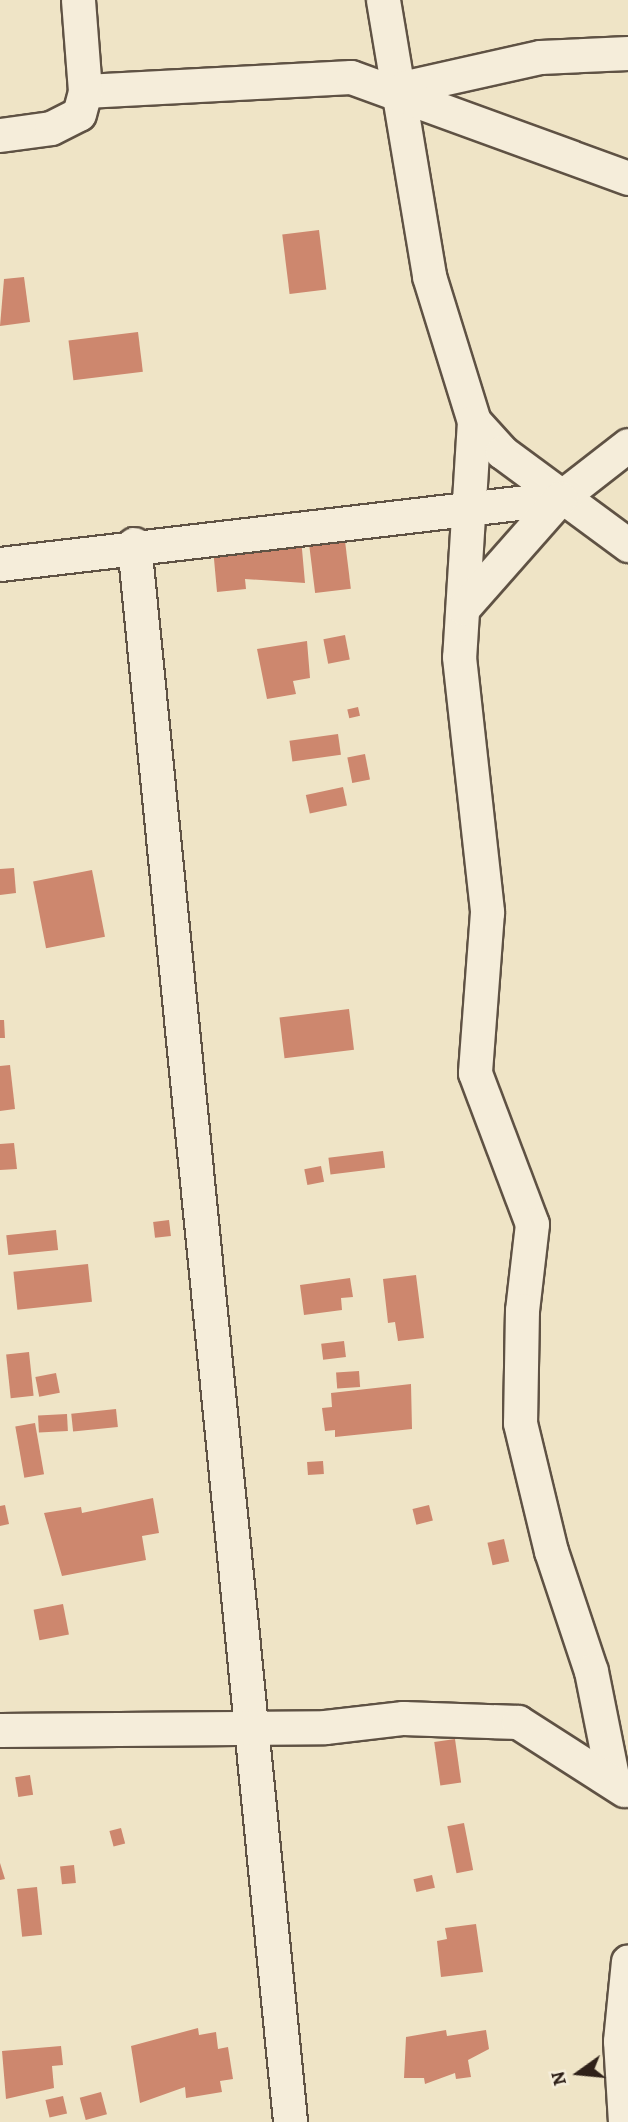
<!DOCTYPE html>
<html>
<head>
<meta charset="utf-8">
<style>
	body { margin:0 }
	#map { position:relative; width:628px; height:2122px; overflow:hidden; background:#efe4c6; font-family:Alegreya,serif }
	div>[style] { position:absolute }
	.building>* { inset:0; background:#cd876e; transform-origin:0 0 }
	.roads { filter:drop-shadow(2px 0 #5f5244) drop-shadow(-2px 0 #5f5244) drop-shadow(0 2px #5f5244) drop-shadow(0 -2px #5f5244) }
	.minor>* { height:33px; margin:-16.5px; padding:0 16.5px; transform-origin:16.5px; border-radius:16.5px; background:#f5edda }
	span { translate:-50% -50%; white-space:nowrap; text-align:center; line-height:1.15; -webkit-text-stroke:7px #f5edda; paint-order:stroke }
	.north { position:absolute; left:544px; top:2038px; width:70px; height:70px; -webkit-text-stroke:5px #f5edda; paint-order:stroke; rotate:255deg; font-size:19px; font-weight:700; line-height:28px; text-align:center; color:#2f2119 }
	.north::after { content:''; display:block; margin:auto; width:24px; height:32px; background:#2f2119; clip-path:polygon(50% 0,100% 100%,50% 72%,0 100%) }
</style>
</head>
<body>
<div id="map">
	<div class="building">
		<div style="left:319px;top:230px;width:60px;height:37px;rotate:83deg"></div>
		<div style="clip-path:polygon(24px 277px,30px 322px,0 326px,4px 279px)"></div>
		<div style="left:138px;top:332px;width:40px;height:70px;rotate:83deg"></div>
		<div style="clip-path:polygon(301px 538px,305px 583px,245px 579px,246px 589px,217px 592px,213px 548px)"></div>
		<div style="left:345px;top:541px;width:48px;height:36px;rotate:83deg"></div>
		<div style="left:345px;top:635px;width:25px;height:22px;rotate:79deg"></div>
		<div style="clip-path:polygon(307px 641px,310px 678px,293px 681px,296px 694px,267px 699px,257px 649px)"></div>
		<div style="left:358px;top:707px;width:9px;height:11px;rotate:77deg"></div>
		<div style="left:338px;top:734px;width:21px;height:49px;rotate:82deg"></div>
		<div style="left:365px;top:754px;width:26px;height:18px;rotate:79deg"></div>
		<div style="left:343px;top:787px;width:19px;height:38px;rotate:78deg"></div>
		<div style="clip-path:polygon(14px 868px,16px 893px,0 895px,0 869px)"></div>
		<div style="left:92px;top:870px;width:68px;height:60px;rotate:79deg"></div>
		<div style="left:349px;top:1009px;width:41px;height:70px;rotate:83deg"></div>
		<div style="clip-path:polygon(0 1020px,4px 1020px,5px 1038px,0 1038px)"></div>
		<div style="clip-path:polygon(10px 1065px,15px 1109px,0 1111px,0 1066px)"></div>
		<div style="clip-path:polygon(14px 1143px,17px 1169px,0 1170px,0 1144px)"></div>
		<div style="left:383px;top:1151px;width:17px;height:55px;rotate:83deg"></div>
		<div style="left:321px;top:1166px;width:16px;height:17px;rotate:79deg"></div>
		<div style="left:169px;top:1220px;width:16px;height:16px;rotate:83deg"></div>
		<div style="left:56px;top:1230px;width:20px;height:50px;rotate:84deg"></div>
		<div style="left:88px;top:1264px;width:38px;height:75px;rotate:84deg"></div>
		<div style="clip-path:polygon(416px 1275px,424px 1338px,398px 1341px,395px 1322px,388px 1323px,383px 1279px)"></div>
		<div style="clip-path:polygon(350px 1278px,353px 1297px,341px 1298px,342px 1310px,304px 1315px,300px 1285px)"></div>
		<div style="left:344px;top:1341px;width:16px;height:23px;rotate:83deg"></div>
		<div style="left:29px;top:1352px;width:44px;height:23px;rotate:84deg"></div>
		<div style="left:359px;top:1371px;width:16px;height:23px;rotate:86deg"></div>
		<div style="left:56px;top:1373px;width:20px;height:21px;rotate:79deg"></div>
		<div style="clip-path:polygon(411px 1384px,412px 1429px,335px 1437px,335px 1430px,325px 1431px,322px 1408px,332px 1407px,331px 1393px)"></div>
		<div style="left:116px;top:1409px;width:18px;height:45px;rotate:84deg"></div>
		<div style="left:67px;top:1414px;width:17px;height:29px;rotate:87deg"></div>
		<div style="left:35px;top:1423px;width:52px;height:20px;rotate:80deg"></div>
		<div style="left:323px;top:1461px;width:13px;height:16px;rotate:86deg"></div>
		<div style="clip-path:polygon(153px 1498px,159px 1533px,142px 1536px,146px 1560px,62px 1576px,44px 1513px,81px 1507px,82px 1513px)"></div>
		<div style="clip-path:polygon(5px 1505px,9px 1524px,0 1526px,0 1506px)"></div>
		<div style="left:429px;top:1505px;width:16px;height:17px;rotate:76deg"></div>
		<div style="left:504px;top:1539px;width:23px;height:17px;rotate:77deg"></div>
		<div style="left:63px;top:1604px;width:31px;height:30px;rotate:79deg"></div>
		<div style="left:455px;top:1739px;width:44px;height:21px;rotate:82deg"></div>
		<div style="left:30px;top:1775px;width:20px;height:15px;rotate:81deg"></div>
		<div style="left:464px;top:1823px;width:48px;height:17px;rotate:79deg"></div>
		<div style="left:121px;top:1828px;width:16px;height:12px;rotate:75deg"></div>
		<div style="clip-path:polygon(0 1863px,5px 1879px,0 1880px)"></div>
		<div style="left:74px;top:1865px;width:18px;height:14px;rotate:84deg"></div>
		<div style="left:432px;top:1875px;width:13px;height:19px;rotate:77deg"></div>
		<div style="left:37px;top:1887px;width:48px;height:20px;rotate:84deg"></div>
		<div style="clip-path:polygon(476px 1924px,483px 1972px,441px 1977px,437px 1941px,447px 1939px,445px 1928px)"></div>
		<div style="clip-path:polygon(198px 2028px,199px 2035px,216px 2032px,218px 2049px,228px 2047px,233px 2079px,220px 2081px,222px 2092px,186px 2098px,185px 2087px,140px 2103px,131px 2046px)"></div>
		<div style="clip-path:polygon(446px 2030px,447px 2036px,486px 2030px,489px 2049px,468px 2060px,471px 2077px,456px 2079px,455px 2073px,425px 2084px,424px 2078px,404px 2078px,406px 2037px)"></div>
		<div style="clip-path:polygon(61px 2046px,63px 2065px,52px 2066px,54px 2088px,6px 2099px,2px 2051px)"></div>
		<div style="left:101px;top:2092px;width:23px;height:22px;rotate:75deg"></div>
		<div style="left:63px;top:2096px;width:18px;height:18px;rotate:77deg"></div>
	</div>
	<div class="roads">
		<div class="minor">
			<div style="left:383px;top:0;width:280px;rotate:80.5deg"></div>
			<div style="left:429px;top:276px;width:152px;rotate:72.8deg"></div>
			<div style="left:474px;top:421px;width:236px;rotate:93.6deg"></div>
			<div style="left:459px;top:657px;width:257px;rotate:83.7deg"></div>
			<div style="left:487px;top:912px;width:161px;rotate:94.3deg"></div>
			<div style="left:475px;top:1073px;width:161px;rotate:69.3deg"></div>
			<div style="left:532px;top:1224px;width:87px;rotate:96.6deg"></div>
			<div style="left:522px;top:1310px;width:113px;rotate:91deg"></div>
			<div style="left:520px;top:1423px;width:132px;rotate:76.4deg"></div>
			<div style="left:551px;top:1551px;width:126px;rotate:71.6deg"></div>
			<div style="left:591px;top:1671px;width:112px;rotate:78.7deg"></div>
			<div style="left:397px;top:89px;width:147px;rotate:-12.6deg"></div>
			<div style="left:540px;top:57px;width:88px;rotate:-2.6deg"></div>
			<div style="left:85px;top:91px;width:266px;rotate:-3deg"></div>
			<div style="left:351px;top:77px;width:295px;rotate:20deg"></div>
			<div style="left:0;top:135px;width:51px;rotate:-7.8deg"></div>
			<div style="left:51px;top:128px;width:31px;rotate:-27deg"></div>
			<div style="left:79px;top:114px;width:24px;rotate:-75deg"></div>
			<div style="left:85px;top:91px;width:91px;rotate:-94.4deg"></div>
			<div style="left:474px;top:421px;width:42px;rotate:47.9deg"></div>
			<div style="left:502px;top:452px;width:157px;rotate:36.4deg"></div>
			<div style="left:134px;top:544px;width:1586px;rotate:84.35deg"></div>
			<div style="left:0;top:564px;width:564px;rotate:-6.72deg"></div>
			<div style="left:560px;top:498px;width:86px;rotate:-37.9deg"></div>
			<div style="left:463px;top:608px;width:147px;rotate:-48.6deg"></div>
			<div style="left:0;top:1730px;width:325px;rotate:-0.5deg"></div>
			<div style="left:325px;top:1727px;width:79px;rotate:-6.6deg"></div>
			<div style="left:403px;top:1718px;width:115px;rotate:2deg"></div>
			<div style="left:518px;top:1722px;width:126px;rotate:32.7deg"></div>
			<div style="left:625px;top:2122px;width:81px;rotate:-93.5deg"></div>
			<div style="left:620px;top:2041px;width:80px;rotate:-84.3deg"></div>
		</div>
	</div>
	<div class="north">N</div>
</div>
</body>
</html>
